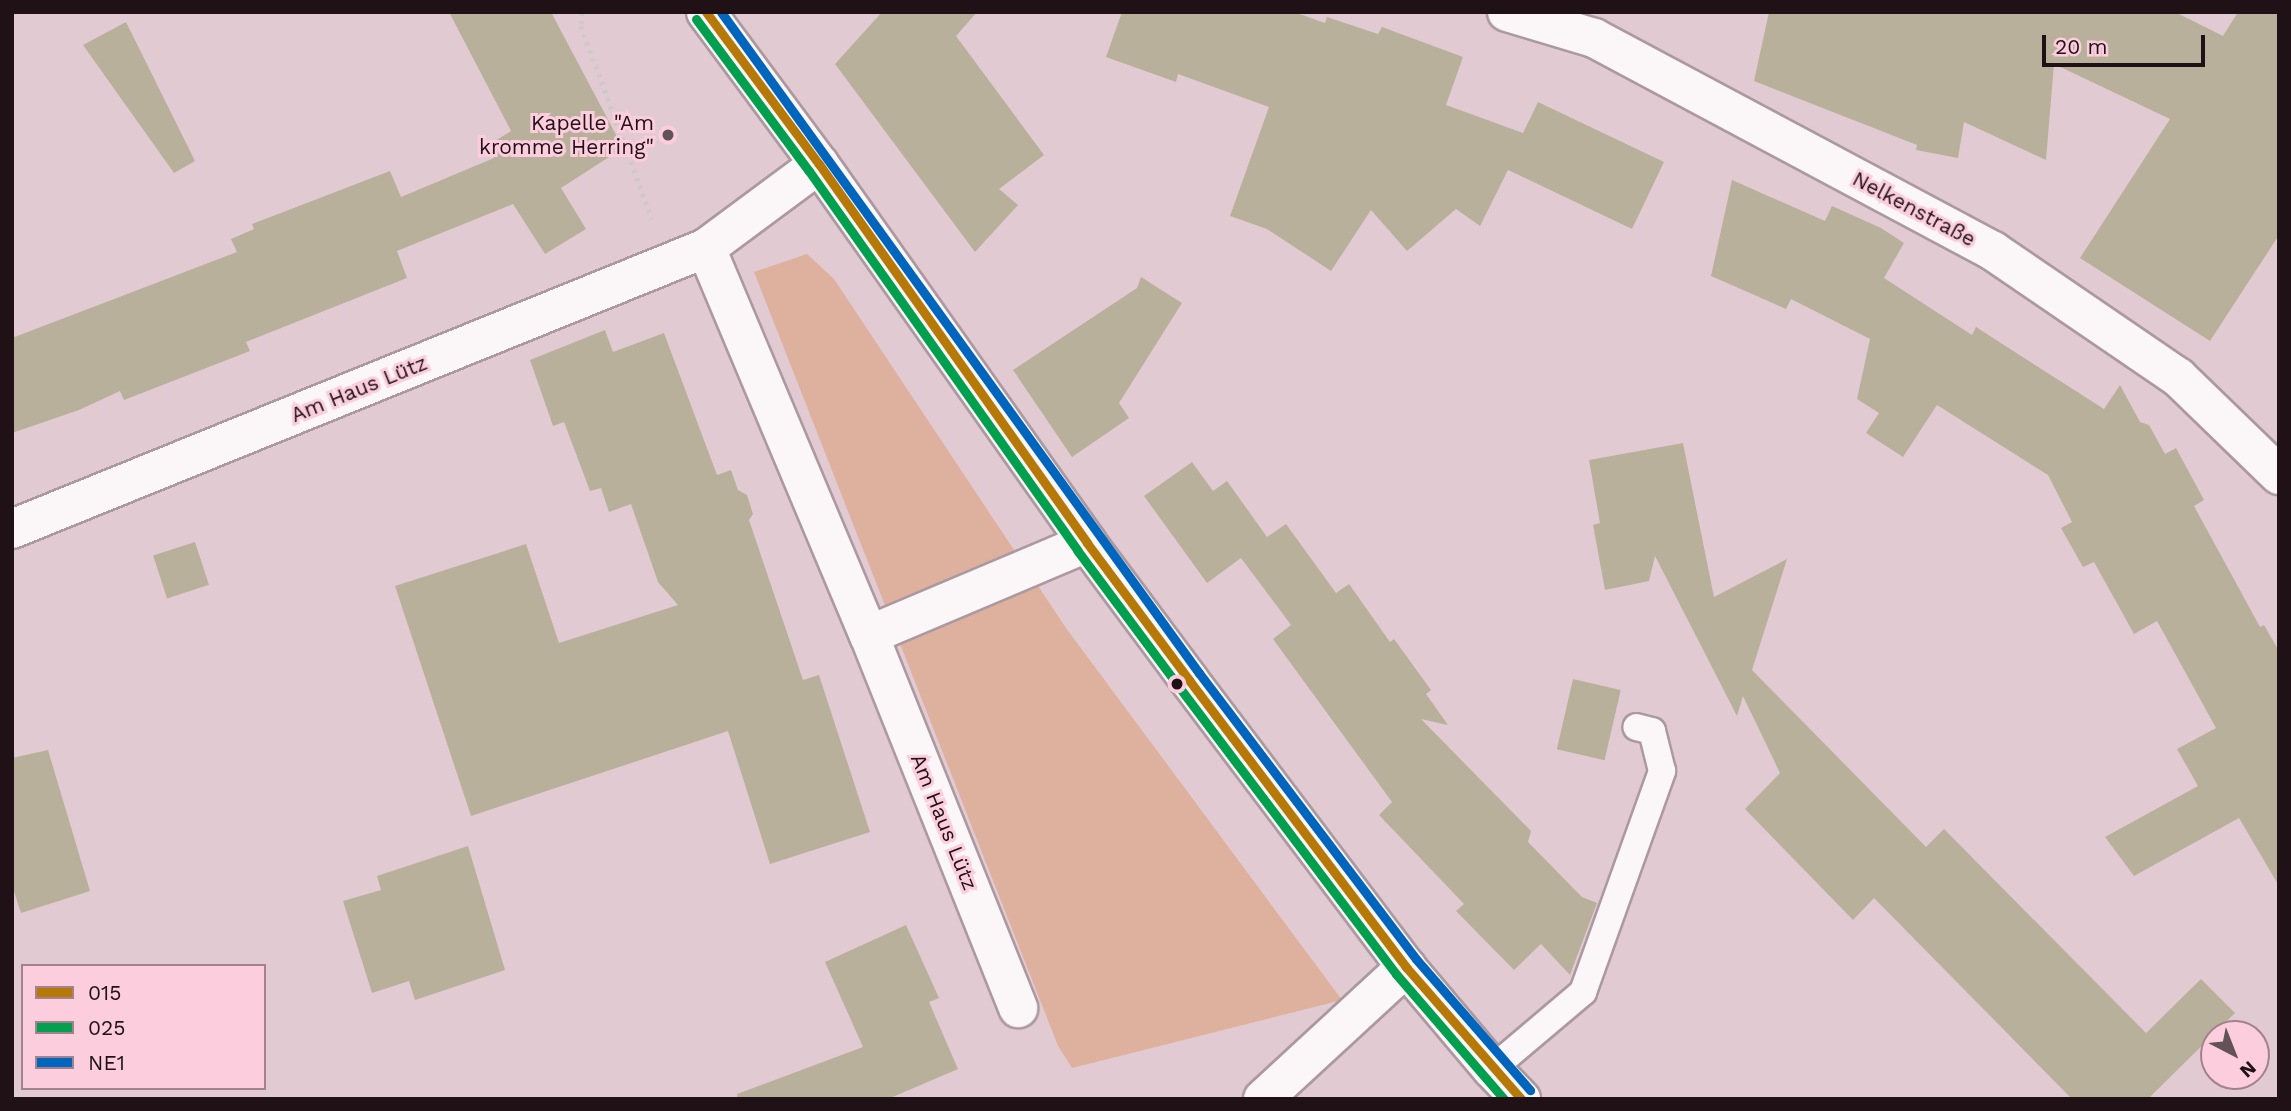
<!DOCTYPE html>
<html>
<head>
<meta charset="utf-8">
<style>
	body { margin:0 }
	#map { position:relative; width:2291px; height:1111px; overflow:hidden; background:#e2cad3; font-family:"Work Sans",sans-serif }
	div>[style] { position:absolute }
	.green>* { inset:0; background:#deb19e }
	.building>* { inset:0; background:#b8b09a; transform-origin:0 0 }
	.path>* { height:4.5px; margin-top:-2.25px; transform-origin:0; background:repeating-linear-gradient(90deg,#d0c9cb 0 3.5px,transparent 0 8.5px) }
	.roads { filter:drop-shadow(2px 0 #ac99a0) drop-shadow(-2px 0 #ac99a0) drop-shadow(0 2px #ac99a0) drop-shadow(0 -2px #ac99a0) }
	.lane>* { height:26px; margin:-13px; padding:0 13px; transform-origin:13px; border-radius:13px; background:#fbf7f8 }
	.street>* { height:38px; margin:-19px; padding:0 19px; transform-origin:19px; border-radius:19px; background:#fbf7f8 }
	.secondary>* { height:38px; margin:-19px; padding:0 19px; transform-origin:19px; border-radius:19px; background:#fbf7f8 }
	.bus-1>* { height:9px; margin:-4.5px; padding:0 4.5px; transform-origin:4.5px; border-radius:4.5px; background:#b67907 }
	.bus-2>* { height:9px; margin:-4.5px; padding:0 4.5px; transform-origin:4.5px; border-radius:4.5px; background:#029f4e }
	.bus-3>* { height:9px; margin:-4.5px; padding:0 4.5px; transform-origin:4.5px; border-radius:4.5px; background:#0065bd }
	.dots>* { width:19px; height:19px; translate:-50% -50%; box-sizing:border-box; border:4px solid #fbcddd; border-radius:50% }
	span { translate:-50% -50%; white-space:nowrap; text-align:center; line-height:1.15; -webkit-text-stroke:6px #fbcddd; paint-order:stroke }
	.poi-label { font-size:21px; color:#201117 }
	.right { translate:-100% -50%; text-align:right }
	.street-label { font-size:21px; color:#201117 }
	.frame { position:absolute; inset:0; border:14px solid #201117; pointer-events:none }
	.legend { position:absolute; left:21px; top:964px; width:245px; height:126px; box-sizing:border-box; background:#fbcddd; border:2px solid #a3828e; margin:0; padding:9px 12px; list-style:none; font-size:21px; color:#201117 }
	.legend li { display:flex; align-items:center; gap:14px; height:35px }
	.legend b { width:35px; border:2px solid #a3828e }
	.north { position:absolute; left:2200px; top:1020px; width:70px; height:70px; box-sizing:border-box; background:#fbcddd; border:2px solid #a3828e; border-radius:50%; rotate:138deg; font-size:19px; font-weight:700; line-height:28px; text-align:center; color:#201117 }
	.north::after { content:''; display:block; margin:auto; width:24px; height:32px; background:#645259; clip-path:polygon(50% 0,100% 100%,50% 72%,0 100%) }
	.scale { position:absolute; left:2042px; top:35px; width:163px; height:32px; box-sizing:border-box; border:4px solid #201117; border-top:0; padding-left:9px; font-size:21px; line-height:24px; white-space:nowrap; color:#201117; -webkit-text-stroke:5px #fbcddd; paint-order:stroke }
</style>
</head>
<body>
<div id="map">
	<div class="green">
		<div style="clip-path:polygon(807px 254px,834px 279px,1066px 628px,1342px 1000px,1072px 1068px,1058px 1046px,754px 272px)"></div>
	</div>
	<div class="building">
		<div style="clip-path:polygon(449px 12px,551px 12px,623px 148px,561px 188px,586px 229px,545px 254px,513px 204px,397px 251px,407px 278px,246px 342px,250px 351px,124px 400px,120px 391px,79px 410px,12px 433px,12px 338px,237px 252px,231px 239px,254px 229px,252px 224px,390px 171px,401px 197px,494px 158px,487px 146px,511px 131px)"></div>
		<div style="clip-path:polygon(882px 12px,977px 12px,956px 36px,1044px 155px,999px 189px,1018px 205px,975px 252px,835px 64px)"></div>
		<div style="clip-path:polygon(1122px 12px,1294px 12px,1325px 23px,1327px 17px,1378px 34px,1382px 27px,1463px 57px,1446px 105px,1523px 133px,1538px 102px,1664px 162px,1632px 229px,1508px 170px,1480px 226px,1456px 209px,1407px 251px,1371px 210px,1331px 271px,1267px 229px,1230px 216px,1269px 107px,1178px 74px,1176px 82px,1106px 57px)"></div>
		<div style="clip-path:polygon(1769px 12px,2175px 12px,2223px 36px,2238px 12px,2279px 12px,2279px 235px,2210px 341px,2080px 258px,2170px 119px,2054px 64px,2046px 160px,1964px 122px,1958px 158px,1916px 150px,1917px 145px,1754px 81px)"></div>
		<div style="clip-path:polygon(126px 22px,195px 161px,174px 173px,83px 45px)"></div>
		<div style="clip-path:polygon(1732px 180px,1825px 221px,1832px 206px,1881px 228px,1904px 243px,1884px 278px,1972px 335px,1976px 327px,2104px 409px,2120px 385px,2140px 422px,2149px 425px,2165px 454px,2176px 448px,2204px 500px,2194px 506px,2260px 627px,2264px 625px,2279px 651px,2279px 886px,2239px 818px,2134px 876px,2105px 837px,2198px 786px,2177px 749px,2216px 728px,2157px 621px,2134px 634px,2094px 562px,2083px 567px,2061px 528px,2072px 522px,2048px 475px,1937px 405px,1903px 457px,1866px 433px,1879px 413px,1857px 399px,1870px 339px,1791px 299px,1786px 309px,1711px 276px)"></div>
		<div style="clip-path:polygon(1141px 277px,1182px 303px,1119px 403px,1129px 418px,1072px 457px,1013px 370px,1137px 288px)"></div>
		<div style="clip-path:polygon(605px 330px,613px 352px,664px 333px,717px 475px,731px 470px,738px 490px,747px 495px,753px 514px,749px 520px,803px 680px,819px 675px,870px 832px,770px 864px,728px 731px,471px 816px,395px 586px,526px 544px,559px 643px,678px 605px,658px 582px,631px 504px,609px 512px,601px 488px,590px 491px,564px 422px,553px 426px,530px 360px)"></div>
		<div style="clip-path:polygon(1683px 443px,1714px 597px,1787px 559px,1752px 670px,1926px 847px,1944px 829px,2146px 1033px,2201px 979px,2235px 1013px,2148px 1099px,2072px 1099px,1874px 898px,1853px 920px,1745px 809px,1780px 773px,1743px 696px,1737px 716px,1655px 556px,1649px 581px,1605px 590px,1593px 525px,1600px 523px,1589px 460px)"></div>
		<div style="clip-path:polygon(1192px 462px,1213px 491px,1227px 481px,1267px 537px,1286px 524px,1336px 593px,1349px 584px,1390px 642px,1394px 639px,1431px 690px,1426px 694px,1448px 725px,1421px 719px,1531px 831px,1528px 842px,1582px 897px,1597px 903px,1570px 975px,1541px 944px,1514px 970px,1456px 911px,1464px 904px,1379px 815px,1392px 802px,1273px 639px,1291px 625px,1241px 558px,1207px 583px,1144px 496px)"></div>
		<div style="left:195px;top:542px;width:45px;height:44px;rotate:72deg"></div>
		<div style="left:1573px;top:679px;width:49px;height:72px;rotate:13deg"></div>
		<div style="clip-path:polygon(48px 750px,90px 891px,21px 913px,12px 885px,12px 758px)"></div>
		<div style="clip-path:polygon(468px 846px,505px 970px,415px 1000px,409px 981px,372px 993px,343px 901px,381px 890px,377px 876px)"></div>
		<div style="clip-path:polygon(906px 925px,939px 998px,929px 1002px,958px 1069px,888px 1099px,738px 1099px,737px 1094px,863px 1047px,825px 962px)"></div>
	</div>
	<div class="path">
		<div style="left:582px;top:12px;width:14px;rotate:94deg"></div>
		<div style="left:581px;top:26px;width:206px;rotate:69.8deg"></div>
	</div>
	<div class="roads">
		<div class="lane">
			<div style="left:1492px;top:1069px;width:119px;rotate:-40.2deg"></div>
			<div style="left:1583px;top:992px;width:235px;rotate:-70.3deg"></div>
			<div style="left:1662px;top:771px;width:41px;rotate:-104deg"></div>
			<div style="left:1652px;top:731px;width:16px;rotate:-166deg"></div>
		</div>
		<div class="street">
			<div style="left:1507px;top:12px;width:91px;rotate:16.6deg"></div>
			<div style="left:1594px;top:38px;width:452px;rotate:28.1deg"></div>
			<div style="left:1993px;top:251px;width:224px;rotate:34.3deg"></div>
			<div style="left:2178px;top:377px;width:141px;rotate:44.1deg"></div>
			<div style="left:706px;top:248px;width:420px;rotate:67.2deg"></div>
			<div style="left:869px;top:635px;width:402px;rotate:68.2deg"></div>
			<div style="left:12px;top:529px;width:749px;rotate:-22.04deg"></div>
			<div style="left:706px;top:248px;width:141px;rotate:-36.6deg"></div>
			<div style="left:869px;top:635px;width:237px;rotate:-22.9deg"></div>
			<div style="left:1263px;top:1099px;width:195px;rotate:-42.7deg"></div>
		</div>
		<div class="secondary">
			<div style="left:706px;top:12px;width:189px;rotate:53.4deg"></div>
			<div style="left:819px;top:164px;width:464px;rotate:54.7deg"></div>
			<div style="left:1087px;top:543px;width:171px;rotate:53.3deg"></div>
			<div style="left:1189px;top:680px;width:360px;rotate:52.9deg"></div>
			<div style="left:1406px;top:967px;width:133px;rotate:49.9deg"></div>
			<div style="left:1492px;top:1069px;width:42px;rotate:46deg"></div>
		</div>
	</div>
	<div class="bus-1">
		<div style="left:706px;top:12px;width:189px;rotate:53.4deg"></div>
		<div style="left:819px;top:164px;width:464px;rotate:54.7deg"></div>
		<div style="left:1087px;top:543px;width:171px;rotate:53.3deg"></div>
		<div style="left:1189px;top:680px;width:360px;rotate:52.9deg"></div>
		<div style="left:1406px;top:967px;width:175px;rotate:48.9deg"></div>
	</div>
	<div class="bus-2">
		<div style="left:696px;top:19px;width:189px;rotate:53.4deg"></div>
		<div style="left:809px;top:171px;width:464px;rotate:54.7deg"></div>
		<div style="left:1077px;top:550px;width:171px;rotate:53.3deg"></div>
		<div style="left:1179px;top:687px;width:360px;rotate:52.9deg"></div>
		<div style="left:1396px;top:974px;width:165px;rotate:49.2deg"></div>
	</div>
	<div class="bus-3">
		<div style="left:721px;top:12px;width:816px;rotate:54.13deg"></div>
		<div style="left:1199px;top:673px;width:359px;rotate:52.8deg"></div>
		<div style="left:1416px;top:959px;width:174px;rotate:49deg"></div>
	</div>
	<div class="dots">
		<div style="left:668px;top:135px;background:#645259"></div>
		<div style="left:1177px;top:684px;background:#201117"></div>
	</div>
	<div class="poi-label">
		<span class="right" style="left:654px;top:135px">Kapelle "Am<br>kromme Herring"</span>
	</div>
	<div class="street-label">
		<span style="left:1914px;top:209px;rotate:28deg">Nelkenstraße</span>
		<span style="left:359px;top:389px;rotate:-22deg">Am Haus Lütz</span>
		<span style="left:944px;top:822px;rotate:68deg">Am Haus Lütz</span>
	</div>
	<div class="frame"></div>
	<ul class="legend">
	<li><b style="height:9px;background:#b67907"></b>015</li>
	<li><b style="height:9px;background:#029f4e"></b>025</li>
	<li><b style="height:9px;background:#0065bd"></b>NE1</li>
	</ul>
	<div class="north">N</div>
	<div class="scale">20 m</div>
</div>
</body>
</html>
